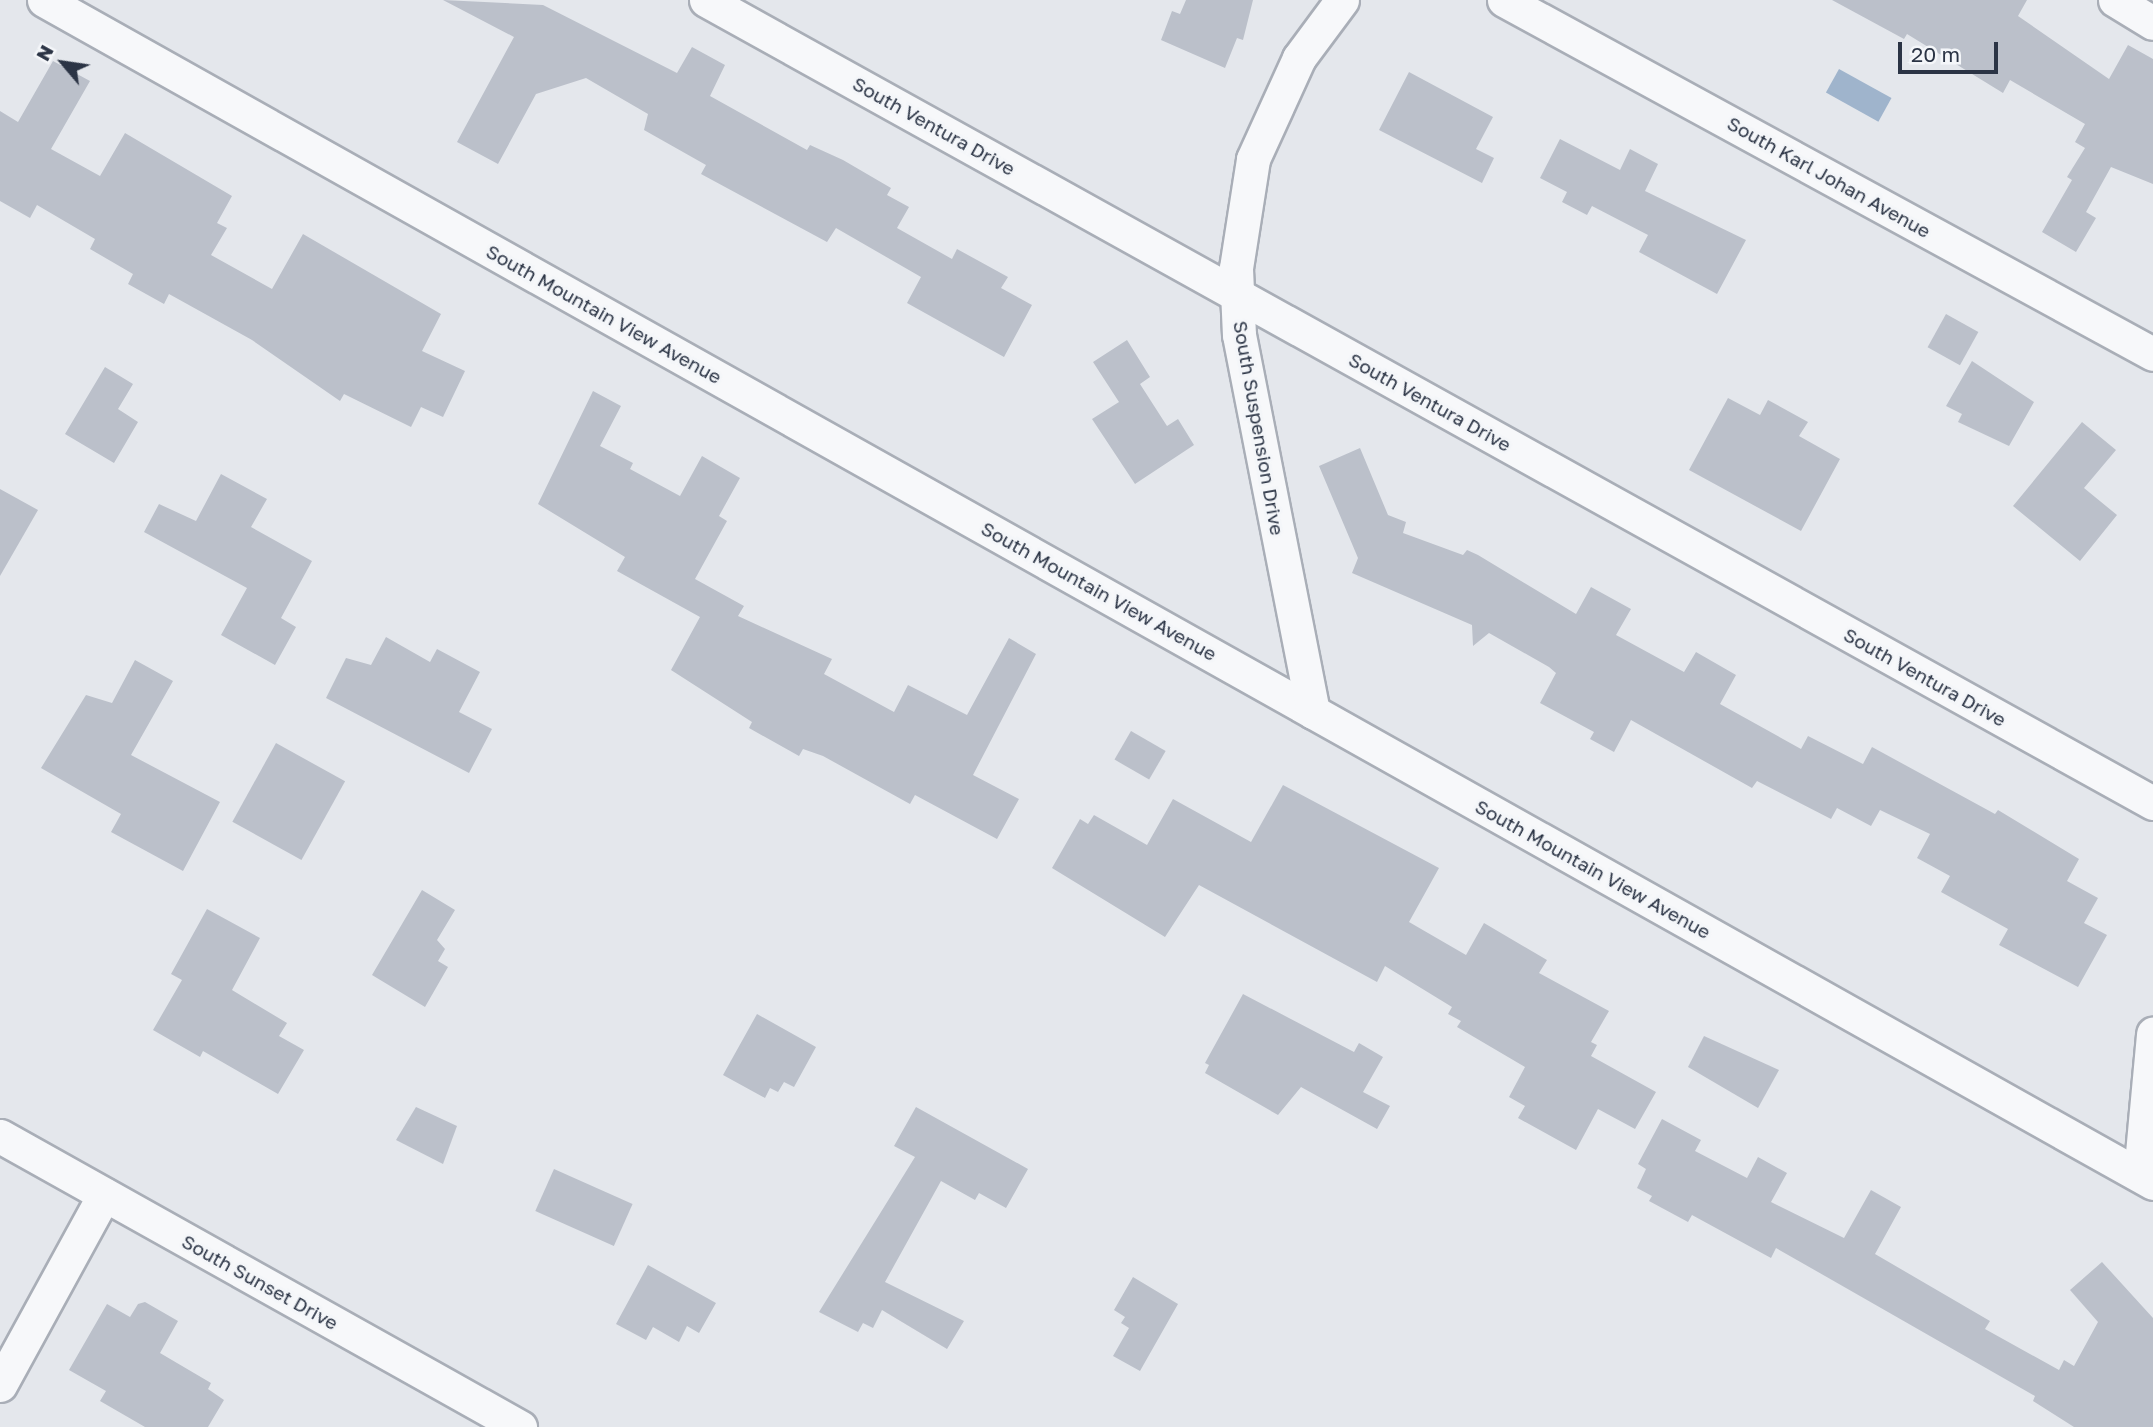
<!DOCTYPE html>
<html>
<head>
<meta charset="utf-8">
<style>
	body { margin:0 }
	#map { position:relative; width:2153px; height:1427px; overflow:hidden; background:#e4e7ec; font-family:"Golos Text",sans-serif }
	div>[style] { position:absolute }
	.water>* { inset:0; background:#9fb4cc; transform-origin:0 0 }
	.building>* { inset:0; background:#bbc0ca; transform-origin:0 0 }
	.roads { filter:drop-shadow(2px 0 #a9aeb7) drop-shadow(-2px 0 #a9aeb7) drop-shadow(0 2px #a9aeb7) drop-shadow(0 -2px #a9aeb7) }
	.minor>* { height:33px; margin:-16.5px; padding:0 16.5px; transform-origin:16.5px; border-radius:16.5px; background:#f7f8fa }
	span { translate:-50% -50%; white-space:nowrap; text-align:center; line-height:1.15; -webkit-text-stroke:6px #f4f6f9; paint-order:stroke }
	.street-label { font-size:19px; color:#2b3445 }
	.north { position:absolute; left:28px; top:28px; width:70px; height:70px; -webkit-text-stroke:5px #f4f6f9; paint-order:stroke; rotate:299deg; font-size:19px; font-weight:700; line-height:28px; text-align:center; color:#2b3445 }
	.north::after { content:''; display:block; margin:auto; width:24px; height:32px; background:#2b3445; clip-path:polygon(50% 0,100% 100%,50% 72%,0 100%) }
	.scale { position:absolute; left:1898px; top:42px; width:100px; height:32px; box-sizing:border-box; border:4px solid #2b3445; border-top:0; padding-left:9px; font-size:21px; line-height:24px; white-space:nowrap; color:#2b3445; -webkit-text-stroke:5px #f4f6f9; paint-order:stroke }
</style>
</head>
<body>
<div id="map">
	<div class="water">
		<div style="left:1839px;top:69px;width:60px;height:27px;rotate:29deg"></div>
	</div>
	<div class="building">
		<div style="clip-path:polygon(443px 0,543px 5px,677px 73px,692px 47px,725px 65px,710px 96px,807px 150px,810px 145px,843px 160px,891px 188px,887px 195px,909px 207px,897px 228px,952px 259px,957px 249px,1008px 277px,1001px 288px,1032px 305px,1004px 357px,907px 303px,921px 277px,836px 228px,827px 242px,701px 174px,706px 165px,644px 130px,648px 114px,586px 78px,536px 94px,498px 164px,457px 142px,514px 37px)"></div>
		<div style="clip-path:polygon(1186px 0,1253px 0,1243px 40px,1237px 38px,1225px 68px,1161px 40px,1172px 11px,1180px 14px)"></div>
		<div style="clip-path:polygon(1832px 0,2027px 0,2018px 16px,2109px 79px,2128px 45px,2153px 59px,2153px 184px,2111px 167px,2086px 212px,2096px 218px,2076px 252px,2042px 232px,2072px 180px,2067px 177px,2085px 148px,2075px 142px,2085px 124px,2010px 80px,2003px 93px,1907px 34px,1904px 39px)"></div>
		<div style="clip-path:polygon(53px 61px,90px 81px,51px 149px,100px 176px,125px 133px,232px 196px,217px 223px,227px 228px,211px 255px,272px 289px,303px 234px,441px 314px,422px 351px,465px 371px,443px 417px,421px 407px,411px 427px,344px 394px,340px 401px,252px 340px,169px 294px,164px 304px,128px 284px,133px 274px,90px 249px,95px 239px,37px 205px,30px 218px,0 201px,0 111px,18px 122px)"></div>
		<div style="clip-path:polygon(1409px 72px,1493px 117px,1476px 149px,1494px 158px,1482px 183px,1379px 130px)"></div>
		<div style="clip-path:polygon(1560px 139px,1620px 170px,1630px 149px,1658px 164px,1645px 191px,1746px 240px,1717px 294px,1639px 252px,1648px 235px,1592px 206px,1587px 215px,1562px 202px,1567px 192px,1540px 178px)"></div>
		<div style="left:1946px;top:314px;width:37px;height:38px;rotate:29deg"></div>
		<div style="clip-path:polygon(1127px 340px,1150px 377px,1140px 384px,1167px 426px,1178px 419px,1194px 445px,1135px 484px,1092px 419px,1119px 402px,1093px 362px)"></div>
		<div style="clip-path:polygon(1972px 361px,2034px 402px,2009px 446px,1958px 422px,1962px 414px,1946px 406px)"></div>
		<div style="clip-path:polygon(105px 367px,133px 384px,118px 409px,138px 422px,114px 463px,65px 434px)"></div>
		<div style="clip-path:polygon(593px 391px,621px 406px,600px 446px,633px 463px,630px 469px,680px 496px,702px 456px,740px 478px,719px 516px,727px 521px,695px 579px,744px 606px,738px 616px,832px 659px,824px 674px,894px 712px,908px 685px,967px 715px,1009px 638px,1036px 654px,973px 775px,1019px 799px,997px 839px,915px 795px,910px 804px,823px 756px,803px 749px,799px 756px,749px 728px,752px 722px,671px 670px,700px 617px,617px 571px,625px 557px,538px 504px)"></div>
		<div style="clip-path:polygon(1728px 398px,1760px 415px,1768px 400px,1808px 422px,1799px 436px,1840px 459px,1801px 531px,1689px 470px)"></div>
		<div style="clip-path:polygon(2082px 422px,2116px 450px,2084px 488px,2117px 515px,2080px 561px,2013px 506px)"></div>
		<div style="clip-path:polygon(1360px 448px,1388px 515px,1406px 522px,1403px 533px,1463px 555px,1467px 550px,1478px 555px,1576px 614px,1591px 587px,1631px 609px,1616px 635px,1684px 672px,1696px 652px,1736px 675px,1720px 704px,1801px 749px,1808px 736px,1863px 764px,1872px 747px,1995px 814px,1998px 810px,2079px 859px,2067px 881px,2098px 898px,2084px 923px,2107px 935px,2078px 987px,1999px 945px,2008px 929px,1941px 892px,1950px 876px,1917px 858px,1930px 834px,1880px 810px,1871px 826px,1837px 808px,1831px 819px,1757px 781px,1752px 788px,1631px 720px,1614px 752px,1590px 739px,1594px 732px,1540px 703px,1556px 673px,1549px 667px,1489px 633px,1473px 646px,1472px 625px,1352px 573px,1358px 558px,1319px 466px)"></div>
		<div style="clip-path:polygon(221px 474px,267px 499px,251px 527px,312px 561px,281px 618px,296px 627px,275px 665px,221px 635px,247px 588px,144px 532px,159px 504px,196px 521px)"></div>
		<div style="clip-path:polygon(0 489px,38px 510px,0 576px)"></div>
		<div style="clip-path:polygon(386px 637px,430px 662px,437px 649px,480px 672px,459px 712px,492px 729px,469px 773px,326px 698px,346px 658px,371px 665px)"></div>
		<div style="clip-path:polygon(135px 660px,173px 681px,131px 755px,220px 802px,183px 871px,111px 832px,121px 814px,41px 768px,86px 695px,112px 703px)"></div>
		<div style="left:1131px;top:731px;width:40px;height:33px;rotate:30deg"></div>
		<div style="left:276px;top:743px;width:79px;height:90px;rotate:29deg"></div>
		<div style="clip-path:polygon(1283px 785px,1439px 868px,1409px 922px,1466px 955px,1484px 923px,1547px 960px,1539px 973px,1609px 1011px,1591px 1042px,1597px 1045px,1591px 1056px,1656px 1092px,1635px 1129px,1598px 1109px,1576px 1150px,1518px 1118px,1525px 1106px,1509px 1097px,1525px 1067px,1457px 1027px,1461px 1021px,1448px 1014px,1452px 1007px,1385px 966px,1377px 982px,1199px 885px,1165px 937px,1052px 868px,1080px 819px,1088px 824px,1094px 815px,1147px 845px,1173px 799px,1251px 842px)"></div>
		<div style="clip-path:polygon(422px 890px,455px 910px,437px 940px,445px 949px,438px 961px,448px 967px,425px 1007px,372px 975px)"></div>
		<div style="clip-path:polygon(207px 909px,260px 938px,232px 990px,287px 1023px,279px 1036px,304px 1050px,278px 1094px,203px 1051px,200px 1057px,153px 1030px,182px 980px,171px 974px)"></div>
		<div style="clip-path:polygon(1243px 994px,1354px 1052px,1359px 1043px,1383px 1057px,1363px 1092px,1390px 1106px,1377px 1129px,1301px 1087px,1278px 1115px,1205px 1073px,1209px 1065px,1205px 1063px)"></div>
		<div style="clip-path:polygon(757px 1014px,816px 1047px,794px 1087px,784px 1082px,778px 1092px,770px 1088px,765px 1098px,723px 1075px)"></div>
		<div style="clip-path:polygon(1704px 1036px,1779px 1070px,1758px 1108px,1688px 1067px)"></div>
		<div style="clip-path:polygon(416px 1107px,457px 1126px,443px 1164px,396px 1140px)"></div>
		<div style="clip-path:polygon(916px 1107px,1028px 1169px,1006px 1208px,979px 1193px,975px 1200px,941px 1181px,885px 1282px,964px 1321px,947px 1349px,882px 1310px,873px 1328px,863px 1323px,858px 1332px,819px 1312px,915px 1157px,894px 1146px)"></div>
		<div style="clip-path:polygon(1662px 1119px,1701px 1140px,1695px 1151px,1747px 1178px,1758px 1157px,1787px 1173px,1771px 1202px,1844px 1238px,1871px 1190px,1901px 1207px,1875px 1254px,1990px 1321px,1985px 1329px,2059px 1370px,2064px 1360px,2074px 1366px,2098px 1322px,2070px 1290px,2102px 1262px,2153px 1318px,2153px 1427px,2074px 1427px,2033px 1401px,2035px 1396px,1776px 1248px,1771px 1258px,1692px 1215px,1688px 1222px,1649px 1201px,1652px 1196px,1637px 1188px,1646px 1169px,1638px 1164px)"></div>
		<div style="left:554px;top:1169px;width:86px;height:46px;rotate:24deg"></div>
		<div style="clip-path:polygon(648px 1265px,716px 1303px,699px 1333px,687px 1326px,679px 1342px,653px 1327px,646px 1340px,616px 1324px)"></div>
		<div style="clip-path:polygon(1133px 1277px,1178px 1304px,1140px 1371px,1113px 1356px,1129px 1328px,1121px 1323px,1125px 1317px,1114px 1310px)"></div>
		<div style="clip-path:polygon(145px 1302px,178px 1321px,160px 1353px,211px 1383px,208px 1389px,224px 1400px,208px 1427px,145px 1427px,100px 1401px,106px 1391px,69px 1370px,107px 1304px,130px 1317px,138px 1304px)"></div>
	</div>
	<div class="roads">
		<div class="minor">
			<div style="left:44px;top:0;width:2418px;rotate:29.29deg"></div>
			<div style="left:706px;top:0;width:1655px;rotate:29.03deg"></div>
			<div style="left:1504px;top:0;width:739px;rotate:28.61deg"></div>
			<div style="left:2115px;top:0;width:44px;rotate:31.2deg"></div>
			<div style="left:1313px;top:712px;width:384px;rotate:-101.1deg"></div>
			<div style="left:1239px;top:335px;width:67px;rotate:-92.6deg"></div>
			<div style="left:1236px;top:268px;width:110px;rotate:-81.1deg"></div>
			<div style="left:1253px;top:159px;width:111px;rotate:-65.5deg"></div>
			<div style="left:1299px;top:58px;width:72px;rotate:-53.4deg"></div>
			<div style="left:0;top:1136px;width:596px;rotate:29.23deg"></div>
			<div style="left:2140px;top:1175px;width:142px;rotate:-84.7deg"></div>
			<div style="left:0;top:1385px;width:217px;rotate:-61.3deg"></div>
		</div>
	</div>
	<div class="street-label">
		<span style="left:934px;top:126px;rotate:29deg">South Ventura Drive</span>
		<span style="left:1829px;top:177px;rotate:29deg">South Karl Johan Avenue</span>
		<span style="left:604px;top:314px;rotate:29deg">South Mountain View Avenue</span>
		<span style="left:1430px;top:402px;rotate:29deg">South Ventura Drive</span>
		<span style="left:1259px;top:428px;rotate:80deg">South Suspension Drive</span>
		<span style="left:1099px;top:591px;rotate:29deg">South Mountain View Avenue</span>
		<span style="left:1925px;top:677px;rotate:29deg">South Ventura Drive</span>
		<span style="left:1593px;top:869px;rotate:29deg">South Mountain View Avenue</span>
		<span style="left:260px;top:1282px;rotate:29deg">South Sunset Drive</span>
	</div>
	<div class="north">N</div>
	<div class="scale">20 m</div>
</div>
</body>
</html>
